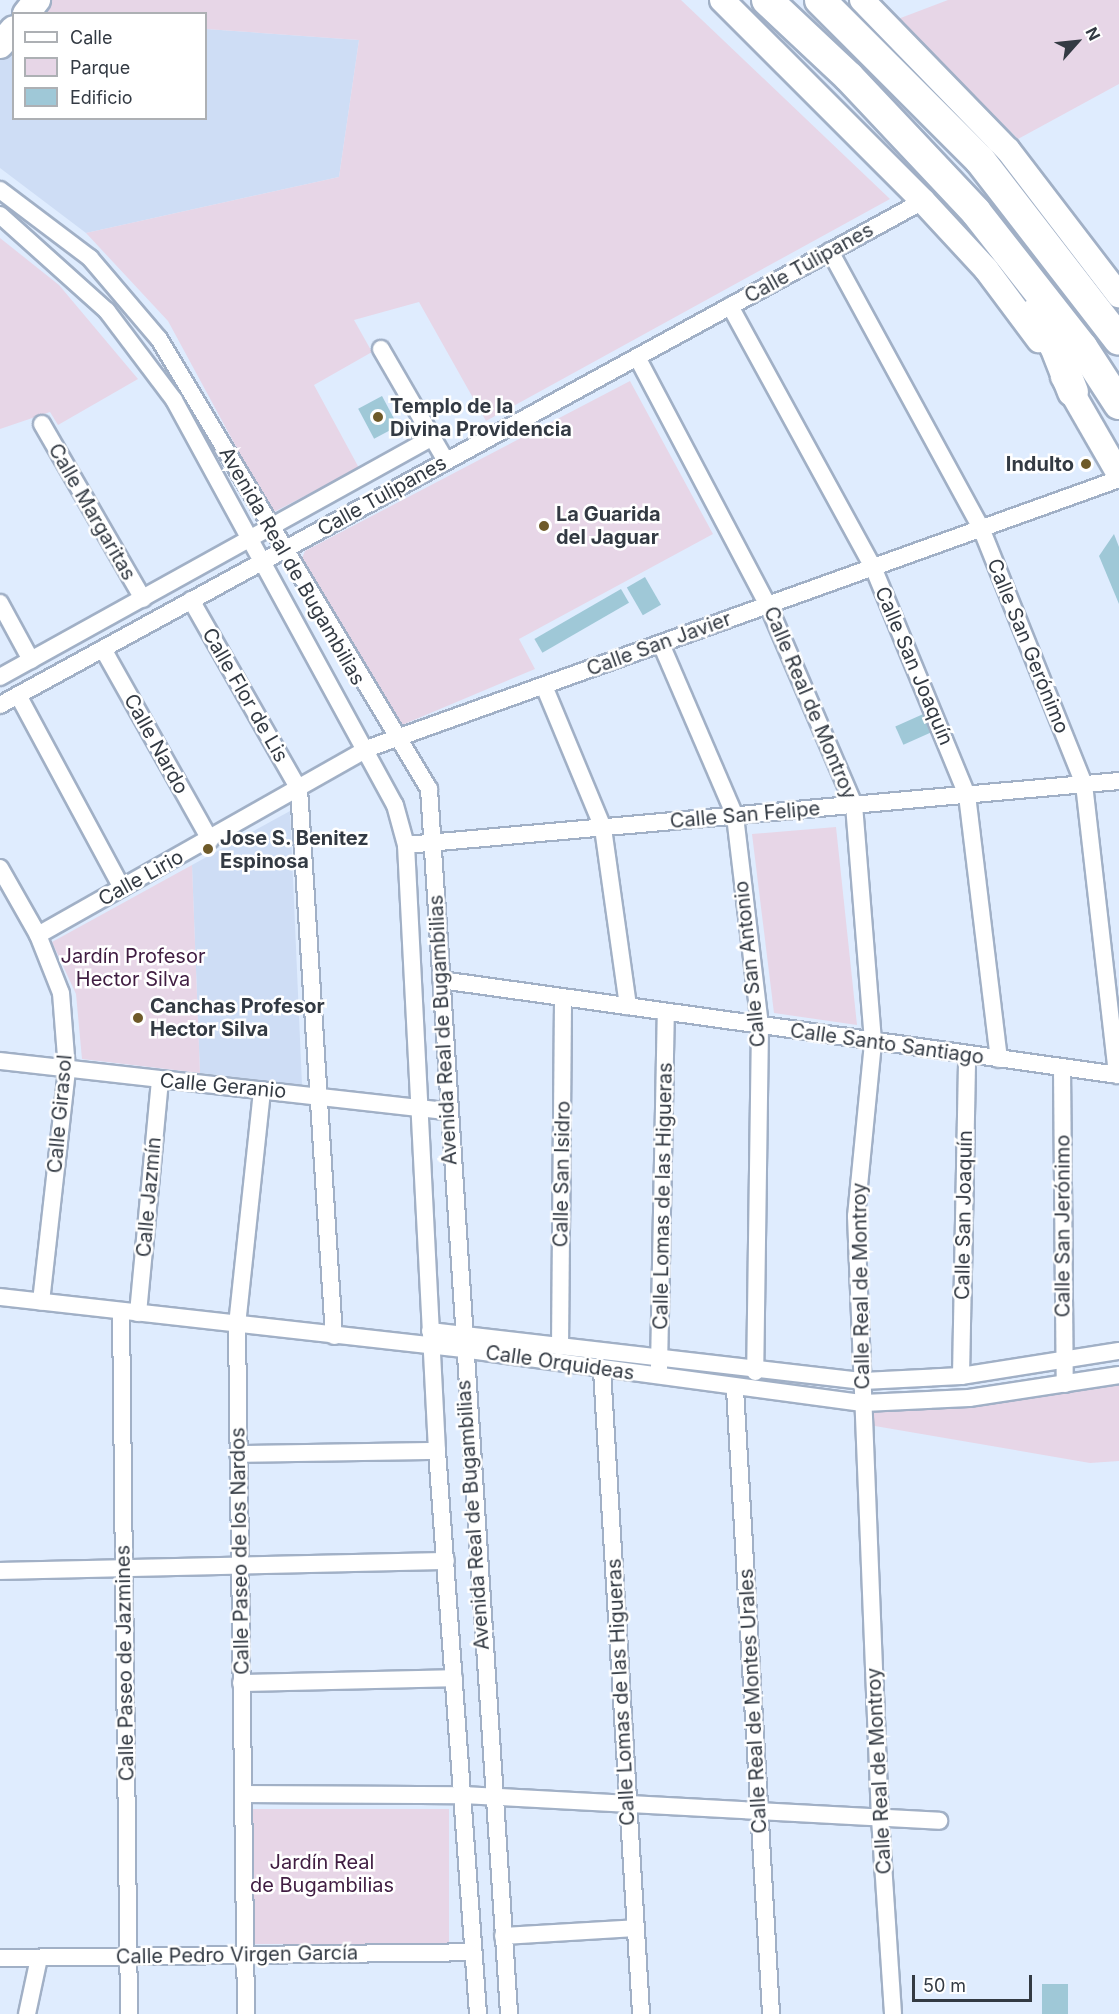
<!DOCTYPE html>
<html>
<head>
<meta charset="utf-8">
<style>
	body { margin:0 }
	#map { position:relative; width:1119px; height:2014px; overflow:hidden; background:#dfecfe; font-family:Inter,sans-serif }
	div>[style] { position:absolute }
	.built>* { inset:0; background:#ceddf5 }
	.green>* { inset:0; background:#e7d6e7; transform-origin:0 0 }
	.building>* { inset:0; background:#9fc8d7; transform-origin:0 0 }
	.roads { filter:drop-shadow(2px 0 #a1b0c6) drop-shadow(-2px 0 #a1b0c6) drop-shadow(0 2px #a1b0c6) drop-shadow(0 -2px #a1b0c6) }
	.street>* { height:16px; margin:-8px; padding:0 8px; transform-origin:8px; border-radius:8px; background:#fff }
	.secondary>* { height:24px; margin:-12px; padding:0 12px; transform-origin:12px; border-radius:12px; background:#fff }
	.primary>* { height:26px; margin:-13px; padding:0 13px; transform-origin:13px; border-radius:13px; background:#fff }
	.highway>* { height:30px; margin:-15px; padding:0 15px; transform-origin:15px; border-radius:15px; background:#fff }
	.dots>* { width:16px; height:16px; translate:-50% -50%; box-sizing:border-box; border:3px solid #fff; border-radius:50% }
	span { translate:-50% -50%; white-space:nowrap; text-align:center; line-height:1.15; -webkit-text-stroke:5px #fff; paint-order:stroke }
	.street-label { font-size:20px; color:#333a43 }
	.poi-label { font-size:20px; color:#333a43; font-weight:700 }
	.left { translate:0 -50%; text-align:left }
	.right { translate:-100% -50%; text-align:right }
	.park-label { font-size:20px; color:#401d42 }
	.legend { position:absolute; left:12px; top:12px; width:195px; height:108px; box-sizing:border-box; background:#fff; border:2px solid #adb0b4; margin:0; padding:8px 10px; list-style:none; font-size:18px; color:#333a43 }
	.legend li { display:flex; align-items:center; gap:12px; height:30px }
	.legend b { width:30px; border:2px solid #adb0b4 }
	.north { position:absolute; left:1047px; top:12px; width:60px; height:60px; -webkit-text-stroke:4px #fff; paint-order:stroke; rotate:63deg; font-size:16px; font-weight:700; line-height:24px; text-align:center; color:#333a43 }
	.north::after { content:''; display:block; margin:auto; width:21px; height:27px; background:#333a43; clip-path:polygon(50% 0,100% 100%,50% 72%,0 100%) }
	.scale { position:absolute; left:912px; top:1975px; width:120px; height:27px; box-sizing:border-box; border:3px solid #333a43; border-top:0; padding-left:8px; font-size:18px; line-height:21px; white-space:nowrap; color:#333a43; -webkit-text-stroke:4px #fff; paint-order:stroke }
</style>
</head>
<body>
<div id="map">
	<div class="built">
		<div style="clip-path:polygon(206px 29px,359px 40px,339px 177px,86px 233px,0 168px,0 58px,13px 41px,14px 118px,206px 118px)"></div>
		<div style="clip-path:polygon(290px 811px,302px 1085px,200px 1073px,192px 865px)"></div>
	</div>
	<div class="green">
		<div style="clip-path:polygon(48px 0,681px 0,890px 199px,486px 421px,419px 302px,354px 320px,372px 352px,314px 385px,359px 468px,272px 513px,168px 321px,86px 233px,339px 177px,359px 40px,206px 29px,206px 14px,36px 14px)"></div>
		<div style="clip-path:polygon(948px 0,1119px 0,1119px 84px,1018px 139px,898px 19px)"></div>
		<div style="clip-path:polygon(0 238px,59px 285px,138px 379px,58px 425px,50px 412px,0 429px)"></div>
		<div style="clip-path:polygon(630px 381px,713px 534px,519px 639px,535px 669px,402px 725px,392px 722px,300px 563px,305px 551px)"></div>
		<div style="clip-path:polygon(836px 827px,857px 1025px,774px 1013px,752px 834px)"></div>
		<div style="clip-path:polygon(192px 865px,200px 1073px,82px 1059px,76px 994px,52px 942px)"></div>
		<div style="clip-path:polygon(1119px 1381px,1119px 1461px,1090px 1463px,869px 1425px,869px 1412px,968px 1406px)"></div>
		<div style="left:253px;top:1809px;width:196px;height:135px"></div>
	</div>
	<div class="building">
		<div style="left:382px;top:396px;width:34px;height:27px;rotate:62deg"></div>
		<div style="clip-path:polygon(1114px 534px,1119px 547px,1119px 604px,1099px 556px)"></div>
		<div style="left:645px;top:577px;width:32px;height:21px;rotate:60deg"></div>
		<div style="left:621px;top:589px;width:16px;height:100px;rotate:60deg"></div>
		<div style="left:930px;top:711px;width:20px;height:38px;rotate:66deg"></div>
		<div style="left:1042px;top:1984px;width:26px;height:30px"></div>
	</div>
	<div class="roads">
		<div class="street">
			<div style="left:0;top:190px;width:113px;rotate:37.1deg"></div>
			<div style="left:90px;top:258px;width:106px;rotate:49.6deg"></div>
			<div style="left:159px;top:339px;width:525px;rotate:59.04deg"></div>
			<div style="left:429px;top:789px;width:1228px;rotate:86.26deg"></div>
			<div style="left:0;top:215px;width:144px;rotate:41.9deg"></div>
			<div style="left:107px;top:311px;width:111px;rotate:53deg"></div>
			<div style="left:174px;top:400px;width:461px;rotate:61.4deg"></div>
			<div style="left:395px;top:805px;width:41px;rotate:74.6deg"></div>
			<div style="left:406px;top:845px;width:607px;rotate:87.07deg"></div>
			<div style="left:437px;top:1451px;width:564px;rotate:85.83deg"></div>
			<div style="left:830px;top:251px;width:315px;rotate:61.4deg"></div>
			<div style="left:981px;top:528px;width:276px;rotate:68.1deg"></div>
			<div style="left:1084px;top:784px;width:293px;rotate:83.5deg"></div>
			<div style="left:730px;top:306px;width:298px;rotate:61.3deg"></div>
			<div style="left:873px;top:567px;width:247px;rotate:67.6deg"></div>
			<div style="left:967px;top:795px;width:266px;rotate:83.1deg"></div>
			<div style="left:381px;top:349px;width:129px;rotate:59.9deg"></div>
			<div style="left:637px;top:357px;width:280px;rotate:62.2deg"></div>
			<div style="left:768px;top:605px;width:218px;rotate:66.7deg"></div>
			<div style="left:854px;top:805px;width:239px;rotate:85.4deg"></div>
			<div style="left:873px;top:1043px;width:174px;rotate:95.6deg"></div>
			<div style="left:856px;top:1216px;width:602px;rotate:87.72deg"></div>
			<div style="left:880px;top:1818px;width:196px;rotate:86.2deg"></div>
			<div style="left:42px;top:424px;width:202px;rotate:60deg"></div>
			<div style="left:191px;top:600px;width:218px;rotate:60.3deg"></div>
			<div style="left:299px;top:789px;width:548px;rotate:86.34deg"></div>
			<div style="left:0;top:603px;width:65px;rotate:61.5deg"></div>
			<div style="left:661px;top:644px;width:187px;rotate:66.7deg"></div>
			<div style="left:735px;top:816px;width:211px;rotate:83.2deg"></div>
			<div style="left:760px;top:1026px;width:346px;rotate:90.8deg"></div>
			<div style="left:103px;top:649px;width:219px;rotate:60.7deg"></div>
			<div style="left:0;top:677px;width:494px;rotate:-29deg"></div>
			<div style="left:544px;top:686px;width:154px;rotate:67.4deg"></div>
			<div style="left:603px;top:828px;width:180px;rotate:82deg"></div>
			<div style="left:18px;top:695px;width:219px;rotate:61.7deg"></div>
			<div style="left:0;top:705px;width:1052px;rotate:-28.64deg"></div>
			<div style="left:406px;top:845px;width:716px;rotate:-5.13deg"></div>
			<div style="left:0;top:868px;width:77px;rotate:60.4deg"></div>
			<div style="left:38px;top:935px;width:62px;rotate:68.4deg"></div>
			<div style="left:61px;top:993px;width:77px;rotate:85.5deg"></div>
			<div style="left:67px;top:1070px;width:233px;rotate:96.4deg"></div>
			<div style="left:38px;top:935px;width:380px;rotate:-29.5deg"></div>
			<div style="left:369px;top:748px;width:797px;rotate:-19.73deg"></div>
			<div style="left:441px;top:980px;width:685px;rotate:7.98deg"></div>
			<div style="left:0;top:1061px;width:449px;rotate:6.4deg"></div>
			<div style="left:1062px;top:1068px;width:316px;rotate:89.5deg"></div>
			<div style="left:0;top:1297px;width:465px;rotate:6.4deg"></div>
			<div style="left:462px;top:1349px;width:406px;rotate:7.7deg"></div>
			<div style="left:864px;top:1403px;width:105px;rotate:-2.7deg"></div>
			<div style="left:969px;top:1398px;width:152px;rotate:-8.7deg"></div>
			<div style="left:121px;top:1311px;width:703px;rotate:89.35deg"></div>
			<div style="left:138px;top:1313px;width:233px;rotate:-84.6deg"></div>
			<div style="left:430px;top:1331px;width:436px;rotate:6.6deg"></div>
			<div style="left:863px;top:1381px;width:98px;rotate:-2.9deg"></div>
			<div style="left:961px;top:1376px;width:160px;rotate:-9deg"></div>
			<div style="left:560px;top:1347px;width:346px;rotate:-89.5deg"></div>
			<div style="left:659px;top:1368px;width:354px;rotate:-88.9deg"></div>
			<div style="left:602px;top:1370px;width:645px;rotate:86.53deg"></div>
			<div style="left:961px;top:1376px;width:321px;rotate:-88.9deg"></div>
			<div style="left:735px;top:1389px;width:626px;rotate:86.7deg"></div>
			<div style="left:238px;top:1454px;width:199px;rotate:-0.9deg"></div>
			<div style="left:0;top:1571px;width:446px;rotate:-1.3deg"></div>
			<div style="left:241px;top:1683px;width:213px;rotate:-1.3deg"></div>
			<div style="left:243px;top:1794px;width:220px;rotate:0.3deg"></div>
			<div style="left:463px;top:1795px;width:477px;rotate:3.1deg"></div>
			<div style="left:503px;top:1936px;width:133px;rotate:-3.4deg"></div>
			<div style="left:0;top:1958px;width:473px;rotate:-0.7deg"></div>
			<div style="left:27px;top:2014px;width:57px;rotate:-77.9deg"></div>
			<div style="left:246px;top:2014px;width:689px;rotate:-90.75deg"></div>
			<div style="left:237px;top:1325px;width:236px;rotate:-83.9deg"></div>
		</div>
		<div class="secondary">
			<div style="left:722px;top:0;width:284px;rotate:45deg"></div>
			<div style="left:923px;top:201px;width:93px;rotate:47.2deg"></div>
			<div style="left:986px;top:269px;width:89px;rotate:53.3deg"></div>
			<div style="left:862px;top:0;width:209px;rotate:45.8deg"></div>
			<div style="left:1008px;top:150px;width:183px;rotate:52.6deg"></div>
			<div style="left:1063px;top:377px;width:112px;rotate:60deg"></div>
		</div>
		<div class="primary">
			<div style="left:26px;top:14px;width:18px;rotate:-52deg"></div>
			<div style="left:0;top:45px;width:21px;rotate:-49deg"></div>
		</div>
		<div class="highway">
			<div style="left:767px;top:0;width:112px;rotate:43.2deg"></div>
			<div style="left:849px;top:77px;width:185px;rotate:46.7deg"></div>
			<div style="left:976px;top:212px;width:172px;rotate:51.9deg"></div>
			<div style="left:1082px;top:347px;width:68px;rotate:57deg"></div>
			<div style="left:820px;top:0;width:226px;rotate:45deg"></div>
			<div style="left:980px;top:160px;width:227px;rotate:52.3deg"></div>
			<div style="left:1034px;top:314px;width:38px;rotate:57deg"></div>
			<div style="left:1055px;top:346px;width:49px;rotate:68.6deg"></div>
		</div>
	</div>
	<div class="dots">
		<div style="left:378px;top:417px;background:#6e5a29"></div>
		<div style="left:1086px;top:464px;background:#6e5a29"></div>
		<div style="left:544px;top:526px;background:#6e5a29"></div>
		<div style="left:208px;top:849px;background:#6e5a29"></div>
		<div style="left:138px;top:1018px;background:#6e5a29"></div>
	</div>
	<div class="street-label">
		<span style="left:809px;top:263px;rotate:-29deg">Calle Tulipanes</span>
		<span style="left:382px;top:496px;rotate:-29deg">Calle Tulipanes</span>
		<span style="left:92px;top:512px;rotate:60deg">Calle Margaritas</span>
		<span style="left:292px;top:566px;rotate:60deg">Avenida Real de Bugambilias</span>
		<span style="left:659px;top:644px;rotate:-20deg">Calle San Javier</span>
		<span style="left:1028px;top:646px;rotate:68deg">Calle San Gerónimo</span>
		<span style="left:914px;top:666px;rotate:67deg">Calle San Joaquín</span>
		<span style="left:245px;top:695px;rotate:60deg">Calle Flor de Lis</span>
		<span style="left:810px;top:703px;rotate:67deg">Calle Real de Montroy</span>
		<span style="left:156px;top:744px;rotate:61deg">Calle Nardo</span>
		<span style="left:745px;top:815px;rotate:-5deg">Calle San Felipe</span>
		<span style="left:141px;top:878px;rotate:-29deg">Calle Lirio</span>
		<span style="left:750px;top:964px;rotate:-96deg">Calle San Antonio</span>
		<span style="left:443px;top:1030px;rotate:-93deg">Avenida Real de Bugambilias</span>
		<span style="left:887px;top:1044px;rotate:8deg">Calle Santo Santiago</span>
		<span style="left:223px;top:1086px;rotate:5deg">Calle Geranio</span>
		<span style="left:60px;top:1114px;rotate:-85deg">Calle Girasol</span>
		<span style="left:562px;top:1174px;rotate:-89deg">Calle San Isidro</span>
		<span style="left:663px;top:1196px;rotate:-89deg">Calle Lomas de las Higueras</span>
		<span style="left:149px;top:1197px;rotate:-85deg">Calle Jazmín</span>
		<span style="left:964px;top:1215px;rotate:-89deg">Calle San Joaquín</span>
		<span style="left:1063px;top:1226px;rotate:-90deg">Calle San Jerónimo</span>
		<span style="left:861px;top:1286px;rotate:-91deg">Calle Real de Montroy</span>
		<span style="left:560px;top:1363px;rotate:8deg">Calle Orquideas</span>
		<span style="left:473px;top:1515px;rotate:-94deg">Avenida Real de Bugambilias</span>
		<span style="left:240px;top:1551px;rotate:-91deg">Calle Paseo de los Nardos</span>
		<span style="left:125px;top:1663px;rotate:-91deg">Calle Paseo de Jazmines</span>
		<span style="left:621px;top:1692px;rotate:-93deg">Calle Lomas de las Higueras</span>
		<span style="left:753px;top:1701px;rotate:-93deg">Calle Real de Montes Urales</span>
		<span style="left:879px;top:1771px;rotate:-93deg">Calle Real de Montroy</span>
		<span style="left:237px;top:1955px;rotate:-1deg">Calle Pedro Virgen García</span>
	</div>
	<div class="poi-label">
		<span class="left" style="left:390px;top:418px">Templo de la<br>Divina Providencia</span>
		<span class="right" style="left:1074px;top:464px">Indulto</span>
		<span class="left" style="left:556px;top:526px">La Guarida<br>del Jaguar</span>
		<span class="left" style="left:220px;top:850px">Jose S. Benitez<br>Espinosa</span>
		<span class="left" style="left:150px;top:1018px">Canchas Profesor<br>Hector Silva</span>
	</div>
	<div class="park-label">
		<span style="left:133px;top:968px">Jardín Profesor<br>Hector Silva</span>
		<span style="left:322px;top:1874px">Jardín Real<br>de Bugambilias</span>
	</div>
	<ul class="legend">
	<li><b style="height:8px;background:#fff"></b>Calle</li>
	<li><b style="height:16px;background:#e7d6e7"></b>Parque</li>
	<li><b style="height:16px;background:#9fc8d7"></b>Edificio</li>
	</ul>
	<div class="north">N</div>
	<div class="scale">50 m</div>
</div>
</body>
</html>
